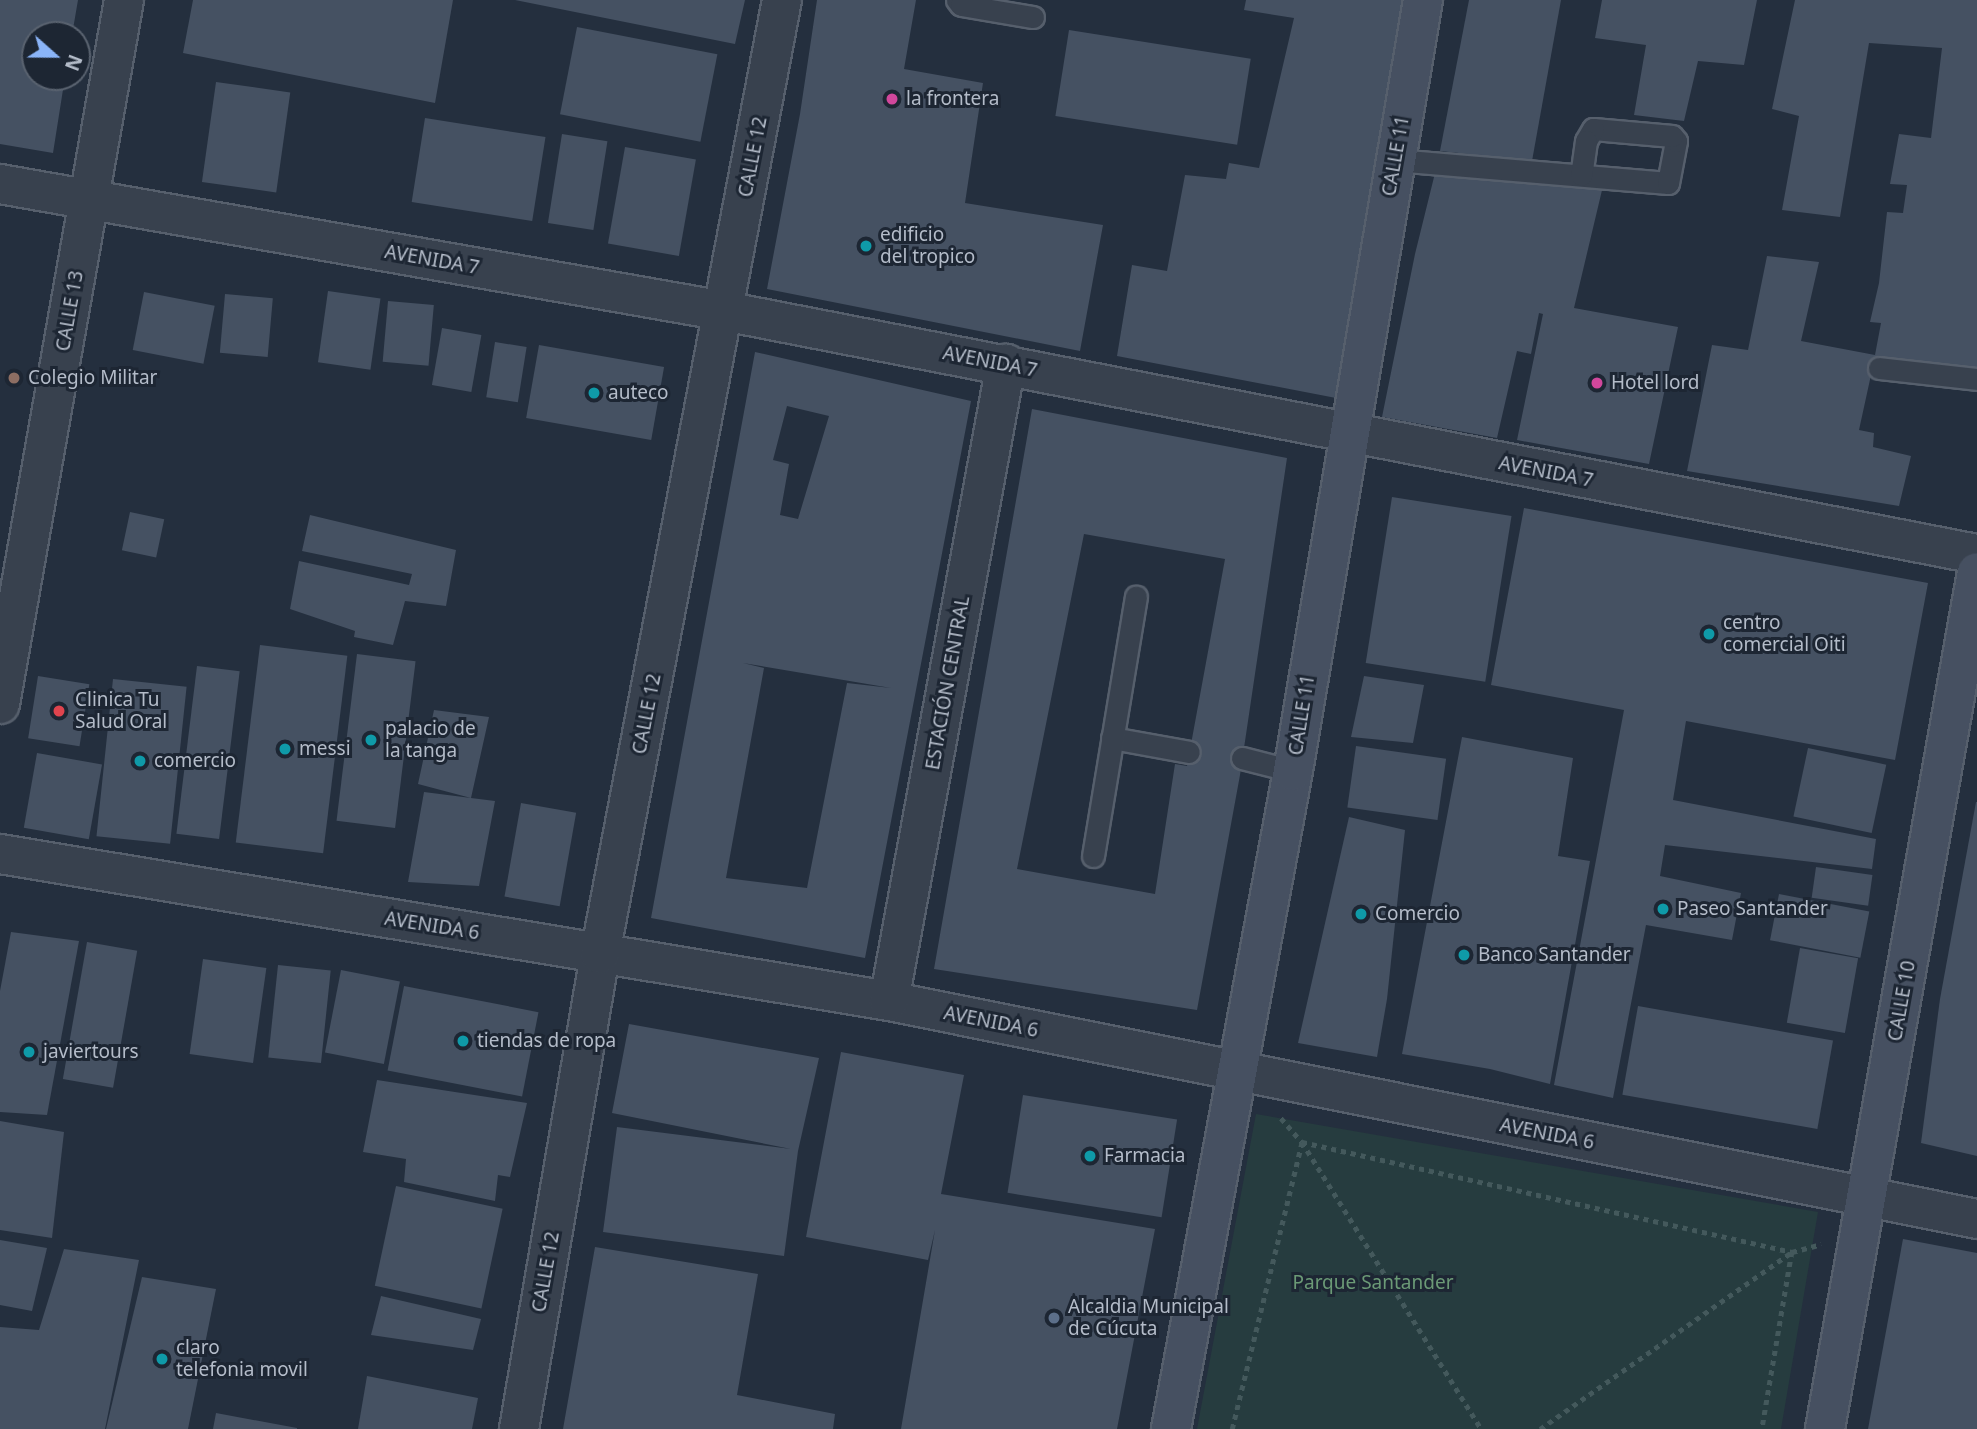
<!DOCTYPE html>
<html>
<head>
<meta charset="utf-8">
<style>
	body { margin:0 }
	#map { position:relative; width:1977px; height:1429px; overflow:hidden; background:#242f3e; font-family:"Noto Sans",sans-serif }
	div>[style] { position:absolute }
	.green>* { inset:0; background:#263c3f }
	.building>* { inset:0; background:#455162; transform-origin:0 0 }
	.path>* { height:4.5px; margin-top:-2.25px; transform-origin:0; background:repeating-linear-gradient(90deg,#44595c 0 5px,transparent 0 10px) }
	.roads { filter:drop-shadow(2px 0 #565f6c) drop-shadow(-2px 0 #565f6c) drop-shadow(0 2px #565f6c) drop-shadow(0 -2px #565f6c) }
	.lane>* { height:21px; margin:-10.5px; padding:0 10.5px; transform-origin:10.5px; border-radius:10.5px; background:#38414e }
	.street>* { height:38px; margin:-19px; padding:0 19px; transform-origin:19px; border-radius:19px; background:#38414e }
	.secondary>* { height:38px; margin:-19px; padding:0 19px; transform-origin:19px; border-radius:19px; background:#465061 }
	.dots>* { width:19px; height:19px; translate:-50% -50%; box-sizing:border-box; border:4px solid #1d2633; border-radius:50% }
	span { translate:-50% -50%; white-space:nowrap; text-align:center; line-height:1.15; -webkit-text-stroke:6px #1d2633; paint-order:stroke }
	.poi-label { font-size:19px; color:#b4bcc9 }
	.left { translate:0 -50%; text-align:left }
	.street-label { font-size:19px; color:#b4bcc9 }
	.park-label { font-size:19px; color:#6b9a76 }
	.north { position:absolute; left:21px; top:21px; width:70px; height:70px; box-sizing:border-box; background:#1d2633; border:2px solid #59626f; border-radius:50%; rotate:111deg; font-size:19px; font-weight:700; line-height:28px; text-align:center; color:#b4bcc9 }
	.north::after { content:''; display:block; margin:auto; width:24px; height:32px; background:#8ab4f8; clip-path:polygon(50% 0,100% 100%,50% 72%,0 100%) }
</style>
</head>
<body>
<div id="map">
	<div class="green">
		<div style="clip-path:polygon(1256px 1114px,1818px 1212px,1781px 1429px,1197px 1429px)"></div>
	</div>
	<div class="building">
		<div style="clip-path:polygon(0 0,78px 0,72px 35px,35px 35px,35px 77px,65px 77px,53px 153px,0 144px)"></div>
		<div style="clip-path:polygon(193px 0,453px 0,435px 103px,183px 53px)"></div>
		<div style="clip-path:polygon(515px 0,745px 0,735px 44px)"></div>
		<div style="clip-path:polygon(817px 0,916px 0,904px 69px,983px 83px,965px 203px,1103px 225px,1080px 351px,767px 289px,800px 114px)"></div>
		<div style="clip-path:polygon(1246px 0,1405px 0,1336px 398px,1117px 356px,1132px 265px,1167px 271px,1185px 175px,1226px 179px,1229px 163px,1259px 168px,1294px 18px,1244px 10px)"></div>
		<div style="clip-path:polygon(1469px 0,1561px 0,1532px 161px,1440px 151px)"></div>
		<div style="clip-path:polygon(1602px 0,1757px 0,1744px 65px,1698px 61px,1684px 121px,1634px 115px,1646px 45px,1595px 38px)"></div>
		<div style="clip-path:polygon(1795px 0,1977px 0,1977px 389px,1871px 375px,1859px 430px,1874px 433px,1873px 447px,1911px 456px,1899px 506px,1687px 471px,1712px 345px,1748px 350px,1767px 256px,1819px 262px,1801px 341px,1875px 355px,1881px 323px,1870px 322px,1879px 283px,1887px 212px,1903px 213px,1907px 185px,1890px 184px,1899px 134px,1931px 138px,1942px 48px,1869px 43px,1840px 217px,1782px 210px,1799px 116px,1772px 109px)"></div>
		<div style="left:577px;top:27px;width:143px;height:89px;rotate:11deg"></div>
		<div style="left:1069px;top:30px;width:184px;height:87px;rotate:9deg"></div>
		<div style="left:216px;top:82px;width:75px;height:101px;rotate:8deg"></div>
		<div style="left:425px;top:118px;width:122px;height:85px;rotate:9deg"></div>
		<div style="left:562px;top:134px;width:46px;height:90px;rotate:9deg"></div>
		<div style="left:625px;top:147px;width:72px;height:98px;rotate:10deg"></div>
		<div style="clip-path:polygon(1435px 173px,1603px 186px,1574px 308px,1678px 327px,1649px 464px,1517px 440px,1543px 314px,1539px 313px,1531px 354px,1517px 351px,1497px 438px,1382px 417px,1415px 254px)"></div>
		<div style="left:328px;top:291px;width:53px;height:72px;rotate:8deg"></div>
		<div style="left:144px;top:292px;width:72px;height:59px;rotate:11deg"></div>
		<div style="left:225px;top:294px;width:48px;height:59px;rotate:5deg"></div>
		<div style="left:388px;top:301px;width:46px;height:61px;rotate:5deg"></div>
		<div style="left:442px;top:328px;width:40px;height:58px;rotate:10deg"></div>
		<div style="left:495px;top:342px;width:32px;height:56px;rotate:9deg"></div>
		<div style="left:539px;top:345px;width:127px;height:74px;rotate:10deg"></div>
		<div style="clip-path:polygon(evenodd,755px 352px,971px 401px,865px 958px,651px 918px,755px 352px,787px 406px,829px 416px,798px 519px,780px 515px,789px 464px,773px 460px,787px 406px,755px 352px,743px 663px,891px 688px,847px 683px,807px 888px,726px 878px,764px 668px,743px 663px)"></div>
		<div style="clip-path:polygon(evenodd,1032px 409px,1287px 458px,1240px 775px,1197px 1010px,934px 969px,1032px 409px,1084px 534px,1225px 559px,1187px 766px,1175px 764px,1155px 894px,1017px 869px,1084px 534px)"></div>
		<div style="left:1392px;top:497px;width:121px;height:168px;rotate:9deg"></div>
		<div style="clip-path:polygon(1524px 508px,1928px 583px,1895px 760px,1686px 721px,1673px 800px,1876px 839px,1872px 869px,1665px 845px,1660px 876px,1741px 893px,1732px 940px,1646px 925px,1613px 1098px,1554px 1085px,1624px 710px,1491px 685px)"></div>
		<div style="left:130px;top:512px;width:35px;height:39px;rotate:12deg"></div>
		<div style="clip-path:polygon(310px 515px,456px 550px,446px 606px,405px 601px,393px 645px,354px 637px,355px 631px,290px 609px,299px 561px,409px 585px,412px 574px,302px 551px)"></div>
		<div style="left:260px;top:645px;width:88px;height:199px;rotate:7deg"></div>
		<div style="left:357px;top:654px;width:59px;height:168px;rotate:7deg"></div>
		<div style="left:197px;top:666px;width:43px;height:169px;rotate:7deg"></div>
		<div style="left:38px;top:676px;width:52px;height:63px;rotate:9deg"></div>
		<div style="clip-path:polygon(1364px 676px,1424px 685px,1413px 743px,1351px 737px)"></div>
		<div style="left:113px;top:679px;width:74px;height:158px;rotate:6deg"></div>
		<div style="clip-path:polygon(434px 710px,489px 717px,471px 798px,495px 801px,479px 886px,408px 882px,424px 792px,471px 798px,418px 784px)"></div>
		<div style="clip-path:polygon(1462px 737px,1573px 758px,1558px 856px,1590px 861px,1550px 1084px,1490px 1069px,1402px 1054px)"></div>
		<div style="left:1356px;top:746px;width:91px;height:62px;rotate:8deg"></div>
		<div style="left:1808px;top:748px;width:80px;height:70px;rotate:12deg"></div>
		<div style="left:37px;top:753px;width:66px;height:76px;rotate:10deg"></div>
		<div style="clip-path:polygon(1976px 802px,1977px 802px,1977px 1156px,1921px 1143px,1940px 999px)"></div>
		<div style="left:521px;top:803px;width:56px;height:95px;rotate:10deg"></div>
		<div style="clip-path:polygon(1349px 817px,1405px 830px,1387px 999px,1377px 1057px,1298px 1043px)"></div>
		<div style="left:1816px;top:867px;width:57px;height:31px;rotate:8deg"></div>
		<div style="left:1779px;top:894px;width:92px;height:47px;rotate:11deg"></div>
		<div style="clip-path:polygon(11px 932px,79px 941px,47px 1115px,0 1112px,0 991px)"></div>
		<div style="left:87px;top:942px;width:51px;height:139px;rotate:10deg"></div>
		<div style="left:1800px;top:948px;width:59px;height:76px;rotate:10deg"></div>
		<div style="left:203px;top:959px;width:64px;height:96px;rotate:8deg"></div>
		<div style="left:278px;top:965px;width:53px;height:93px;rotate:6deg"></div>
		<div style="left:341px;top:970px;width:60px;height:84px;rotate:11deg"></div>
		<div style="left:404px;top:986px;width:137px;height:86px;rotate:11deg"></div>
		<div style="left:1638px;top:1006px;width:198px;height:90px;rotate:10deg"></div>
		<div style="clip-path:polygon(629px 1024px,819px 1058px,798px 1151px,784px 1256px,603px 1232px,617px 1127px,791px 1149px,612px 1113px)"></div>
		<div style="clip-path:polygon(841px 1052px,964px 1075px,941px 1194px,1155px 1229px,1117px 1429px,901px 1429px,935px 1230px,928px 1260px,806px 1237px)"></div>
		<div style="clip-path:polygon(377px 1080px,527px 1103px,510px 1177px,498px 1175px,495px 1201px,404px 1182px,406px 1159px,363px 1152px)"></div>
		<div style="left:1023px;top:1095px;width:156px;height:99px;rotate:9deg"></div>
		<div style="clip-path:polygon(0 1121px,64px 1132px,52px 1238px,0 1230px)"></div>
		<div style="left:396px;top:1186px;width:109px;height:102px;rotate:12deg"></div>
		<div style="clip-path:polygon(1903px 1239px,1977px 1253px,1977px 1429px,1868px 1429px)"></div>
		<div style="clip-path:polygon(0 1240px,47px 1248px,32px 1311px,0 1305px)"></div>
		<div style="clip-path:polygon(595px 1247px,758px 1274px,737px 1395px,835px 1414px,833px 1429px,563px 1429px)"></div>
		<div style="clip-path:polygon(64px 1249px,139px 1260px,105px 1429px,0 1429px,0 1327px,39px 1330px)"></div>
		<div style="clip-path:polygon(142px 1277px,216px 1289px,188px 1429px,106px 1429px)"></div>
		<div style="clip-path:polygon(381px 1296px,481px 1319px,473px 1350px,371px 1335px)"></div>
		<div style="clip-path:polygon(367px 1376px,478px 1398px,472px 1429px,358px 1429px)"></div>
		<div style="clip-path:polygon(216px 1413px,297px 1428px,297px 1429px,213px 1429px)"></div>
	</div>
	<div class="path">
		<div style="left:1281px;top:1118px;width:32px;rotate:49deg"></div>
		<div style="left:1302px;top:1142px;width:338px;rotate:58deg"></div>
		<div style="left:1232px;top:1429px;width:295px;rotate:-76.3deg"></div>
		<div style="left:1302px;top:1142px;width:502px;rotate:12.65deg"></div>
		<div style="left:1792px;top:1252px;width:180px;rotate:99.6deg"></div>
		<div style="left:1540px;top:1429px;width:308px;rotate:-35.1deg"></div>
		<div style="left:1792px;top:1252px;width:30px;rotate:-15deg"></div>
	</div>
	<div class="roads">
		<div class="lane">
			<div style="left:957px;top:0;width:6px;rotate:51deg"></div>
			<div style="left:961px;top:5px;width:73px;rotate:9.5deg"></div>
			<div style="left:1395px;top:160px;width:274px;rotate:4.8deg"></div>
			<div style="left:1668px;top:183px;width:43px;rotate:-79.2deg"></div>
			<div style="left:1676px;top:141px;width:6px;rotate:-129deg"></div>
			<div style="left:1672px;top:136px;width:79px;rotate:-174.9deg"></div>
			<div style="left:1593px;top:129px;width:14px;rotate:120deg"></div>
			<div style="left:1586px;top:141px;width:34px;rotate:98deg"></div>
			<div style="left:1879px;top:368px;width:99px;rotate:6.4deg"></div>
			<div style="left:1112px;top:738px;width:78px;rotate:10.3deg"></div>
			<div style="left:1242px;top:758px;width:53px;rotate:14.3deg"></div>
			<div style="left:1093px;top:856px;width:263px;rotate:-80.6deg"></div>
		</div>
		<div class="street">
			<div style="left:0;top:184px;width:735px;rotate:9.95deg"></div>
			<div style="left:724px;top:311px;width:1276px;rotate:10.98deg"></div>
			<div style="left:0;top:704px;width:715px;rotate:-80.01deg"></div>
			<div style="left:0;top:854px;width:901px;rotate:9.39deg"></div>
			<div style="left:889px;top:1001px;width:1110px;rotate:11.33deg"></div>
			<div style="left:889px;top:1001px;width:648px;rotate:-79.59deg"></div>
			<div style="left:519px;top:1429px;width:482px;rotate:-80.3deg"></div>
			<div style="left:600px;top:954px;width:971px;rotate:-79.2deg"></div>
		</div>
		<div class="secondary">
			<div style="left:1171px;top:1429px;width:669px;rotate:-79.5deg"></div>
			<div style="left:1293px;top:771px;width:782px;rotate:-80.43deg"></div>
			<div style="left:1825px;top:1429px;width:870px;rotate:-79.94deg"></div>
		</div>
	</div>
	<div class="dots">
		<div style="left:892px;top:99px;background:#d1479c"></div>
		<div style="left:866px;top:246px;background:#0f9aa8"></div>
		<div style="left:14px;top:378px;background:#8d6e63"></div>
		<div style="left:1597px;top:383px;background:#d1479c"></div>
		<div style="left:594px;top:393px;background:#0f9aa8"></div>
		<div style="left:1709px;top:634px;background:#0f9aa8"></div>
		<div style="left:59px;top:711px;background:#e0444e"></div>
		<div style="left:371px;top:740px;background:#0f9aa8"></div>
		<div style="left:285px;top:749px;background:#0f9aa8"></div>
		<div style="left:140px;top:761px;background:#0f9aa8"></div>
		<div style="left:1663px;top:909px;background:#0f9aa8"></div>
		<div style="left:1361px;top:914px;background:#0f9aa8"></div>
		<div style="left:1464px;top:955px;background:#0f9aa8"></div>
		<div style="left:463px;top:1041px;background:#0f9aa8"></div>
		<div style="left:29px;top:1052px;background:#0f9aa8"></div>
		<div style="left:1090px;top:1156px;background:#0f9aa8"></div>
		<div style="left:1054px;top:1318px;background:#5c6f8a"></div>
		<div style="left:162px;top:1359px;background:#0f9aa8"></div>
	</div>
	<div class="poi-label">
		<span class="left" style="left:906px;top:99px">la frontera</span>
		<span class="left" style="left:880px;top:246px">edificio<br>del tropico</span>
		<span class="left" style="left:28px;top:378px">Colegio Militar</span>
		<span class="left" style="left:1611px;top:383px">Hotel lord</span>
		<span class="left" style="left:608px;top:393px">auteco</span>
		<span class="left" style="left:1723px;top:634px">centro<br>comercial Oiti</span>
		<span class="left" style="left:75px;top:711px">Clinica Tu<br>Salud Oral</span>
		<span class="left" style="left:385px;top:740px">palacio de<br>la tanga</span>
		<span class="left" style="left:299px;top:749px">messi</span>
		<span class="left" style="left:154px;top:761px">comercio</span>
		<span class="left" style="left:1677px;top:909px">Paseo Santander</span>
		<span class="left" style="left:1375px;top:914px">Comercio</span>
		<span class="left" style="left:1478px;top:955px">Banco Santander</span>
		<span class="left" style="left:477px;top:1041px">tiendas de ropa</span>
		<span class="left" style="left:43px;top:1052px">javiertours</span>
		<span class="left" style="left:1104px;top:1156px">Farmacia</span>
		<span class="left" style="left:1068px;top:1318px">Alcaldia Municipal<br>de Cúcuta</span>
		<span class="left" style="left:176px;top:1359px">claro<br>telefonia movil</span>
	</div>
	<div class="street-label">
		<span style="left:1396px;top:156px;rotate:-80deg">CALLE 11</span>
		<span style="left:753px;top:157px;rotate:-79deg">CALLE 12</span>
		<span style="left:432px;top:260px;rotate:10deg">AVENIDA 7</span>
		<span style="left:70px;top:311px;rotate:-80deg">CALLE 13</span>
		<span style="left:990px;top:362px;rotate:11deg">AVENIDA 7</span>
		<span style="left:1546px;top:472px;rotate:11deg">AVENIDA 7</span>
		<span style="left:948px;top:683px;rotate:-80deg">ESTACIÓN CENTRAL</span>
		<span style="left:647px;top:714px;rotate:-79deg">CALLE 12</span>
		<span style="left:1302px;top:715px;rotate:-81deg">CALLE 11</span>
		<span style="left:432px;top:926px;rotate:9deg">AVENIDA 6</span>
		<span style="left:1902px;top:1001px;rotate:-80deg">CALLE 10</span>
		<span style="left:991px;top:1022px;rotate:11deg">AVENIDA 6</span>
		<span style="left:1547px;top:1134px;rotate:11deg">AVENIDA 6</span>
		<span style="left:546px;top:1272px;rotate:-80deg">CALLE 12</span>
	</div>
	<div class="park-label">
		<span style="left:1373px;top:1283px">Parque Santander</span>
	</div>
	<div class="north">N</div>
</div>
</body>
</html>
